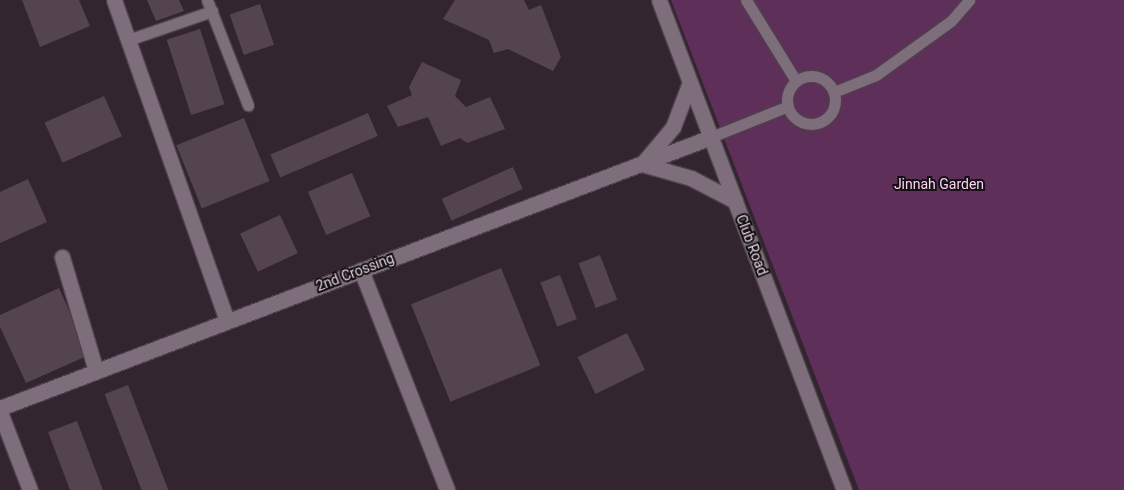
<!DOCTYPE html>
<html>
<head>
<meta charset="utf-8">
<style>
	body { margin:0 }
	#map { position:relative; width:1124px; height:490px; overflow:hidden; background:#332530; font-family:Roboto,sans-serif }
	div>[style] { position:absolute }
	.green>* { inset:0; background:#5e2f58 }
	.building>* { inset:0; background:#534450; transform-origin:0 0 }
	.roads { filter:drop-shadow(1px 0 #4d424b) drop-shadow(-1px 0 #4d424b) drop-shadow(0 1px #4d424b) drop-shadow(0 -1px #4d424b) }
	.lane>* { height:11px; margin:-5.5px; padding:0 5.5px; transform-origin:5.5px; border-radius:5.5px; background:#7e6d7b }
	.lane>.ring { margin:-5.5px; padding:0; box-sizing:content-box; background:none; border:11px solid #7e6d7b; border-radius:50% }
	.street>* { height:15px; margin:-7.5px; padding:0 7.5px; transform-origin:7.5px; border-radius:7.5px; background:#7e6d7b }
	.secondary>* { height:15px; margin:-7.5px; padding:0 7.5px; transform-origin:7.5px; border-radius:7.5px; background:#7e6d7b }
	span { translate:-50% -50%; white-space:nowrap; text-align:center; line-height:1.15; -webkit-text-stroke:4px #161015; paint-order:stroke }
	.park-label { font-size:14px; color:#fbd3f4 }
	.street-label { font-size:14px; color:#e0d7de }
</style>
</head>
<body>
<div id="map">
	<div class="green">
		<div style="clip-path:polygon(671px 0,1124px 0,1124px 490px,859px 490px)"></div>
	</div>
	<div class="building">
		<div style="clip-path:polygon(22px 0,79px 0,90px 26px,40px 47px)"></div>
		<div style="clip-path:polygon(147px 0,179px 0,184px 11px,156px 21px)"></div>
		<div style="clip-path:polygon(455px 0,524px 0,529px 10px,541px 5px,561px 57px,553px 71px,508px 49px,494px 53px,489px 40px,443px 19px)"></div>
		<div style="left:260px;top:4px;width:43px;height:32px;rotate:71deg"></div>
		<div style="left:200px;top:29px;width:79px;height:35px;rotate:72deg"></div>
		<div style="clip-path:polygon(422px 62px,461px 80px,455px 96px,466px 107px,490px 97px,505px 129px,467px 143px,460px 138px,441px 146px,428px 117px,398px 127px,387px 106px,412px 95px,409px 87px)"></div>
		<div style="left:104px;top:96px;width:44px;height:65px;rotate:66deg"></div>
		<div style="left:368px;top:113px;width:25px;height:106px;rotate:67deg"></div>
		<div style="left:244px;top:118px;width:68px;height:73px;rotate:68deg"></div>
		<div style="left:513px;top:167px;width:24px;height:78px;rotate:66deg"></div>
		<div style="left:352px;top:173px;width:47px;height:48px;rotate:67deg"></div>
		<div style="clip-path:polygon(28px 179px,47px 222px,0 243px,0 192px)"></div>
		<div style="left:280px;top:215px;width:42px;height:44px;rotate:65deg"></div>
		<div style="left:600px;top:255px;width:48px;height:23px;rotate:69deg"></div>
		<div style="left:501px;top:268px;width:105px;height:97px;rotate:68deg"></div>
		<div style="left:560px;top:275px;width:47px;height:21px;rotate:69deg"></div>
		<div style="clip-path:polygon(59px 288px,89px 355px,26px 383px,0 327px,0 315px)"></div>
		<div style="left:627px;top:333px;width:41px;height:55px;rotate:64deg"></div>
		<div style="left:128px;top:385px;width:113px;height:25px;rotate:69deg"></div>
		<div style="clip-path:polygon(77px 421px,103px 490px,70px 490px,48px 432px)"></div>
	</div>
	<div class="roads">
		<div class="lane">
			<div style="left:207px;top:0;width:113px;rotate:68.7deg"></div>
			<div style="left:746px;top:0;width:95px;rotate:58.3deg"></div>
			<div style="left:128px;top:40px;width:89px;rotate:-19deg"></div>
			<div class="ring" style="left:787px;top:76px;width:37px;height:37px"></div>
			<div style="left:834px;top:92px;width:45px;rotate:-22deg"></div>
			<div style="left:876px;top:75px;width:92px;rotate:-35.8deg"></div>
			<div style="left:951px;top:21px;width:28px;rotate:-49deg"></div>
			<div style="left:711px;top:137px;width:83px;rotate:-21.9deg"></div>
		</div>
		<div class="street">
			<div style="left:114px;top:0;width:339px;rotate:70.6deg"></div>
			<div style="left:62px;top:257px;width:119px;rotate:73.4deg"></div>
			<div style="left:361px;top:270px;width:236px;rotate:68.6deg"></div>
			<div style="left:0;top:408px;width:761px;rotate:-20.86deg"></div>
			<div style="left:0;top:412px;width:84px;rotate:69deg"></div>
		</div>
		<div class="secondary">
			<div style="left:659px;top:0;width:524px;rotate:69.32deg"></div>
			<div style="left:642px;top:164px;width:51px;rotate:15.9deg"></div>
			<div style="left:691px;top:178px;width:50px;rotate:27.6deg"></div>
			<div style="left:642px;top:164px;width:48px;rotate:-50deg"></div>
			<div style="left:673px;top:127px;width:48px;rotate:-69.3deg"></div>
		</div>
	</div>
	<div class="park-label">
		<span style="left:939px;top:184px">Jinnah Garden</span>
	</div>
	<div class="street-label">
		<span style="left:752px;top:245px;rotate:69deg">Club Road</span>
		<span style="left:355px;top:272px;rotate:-21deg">2nd Crossing</span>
	</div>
</div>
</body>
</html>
